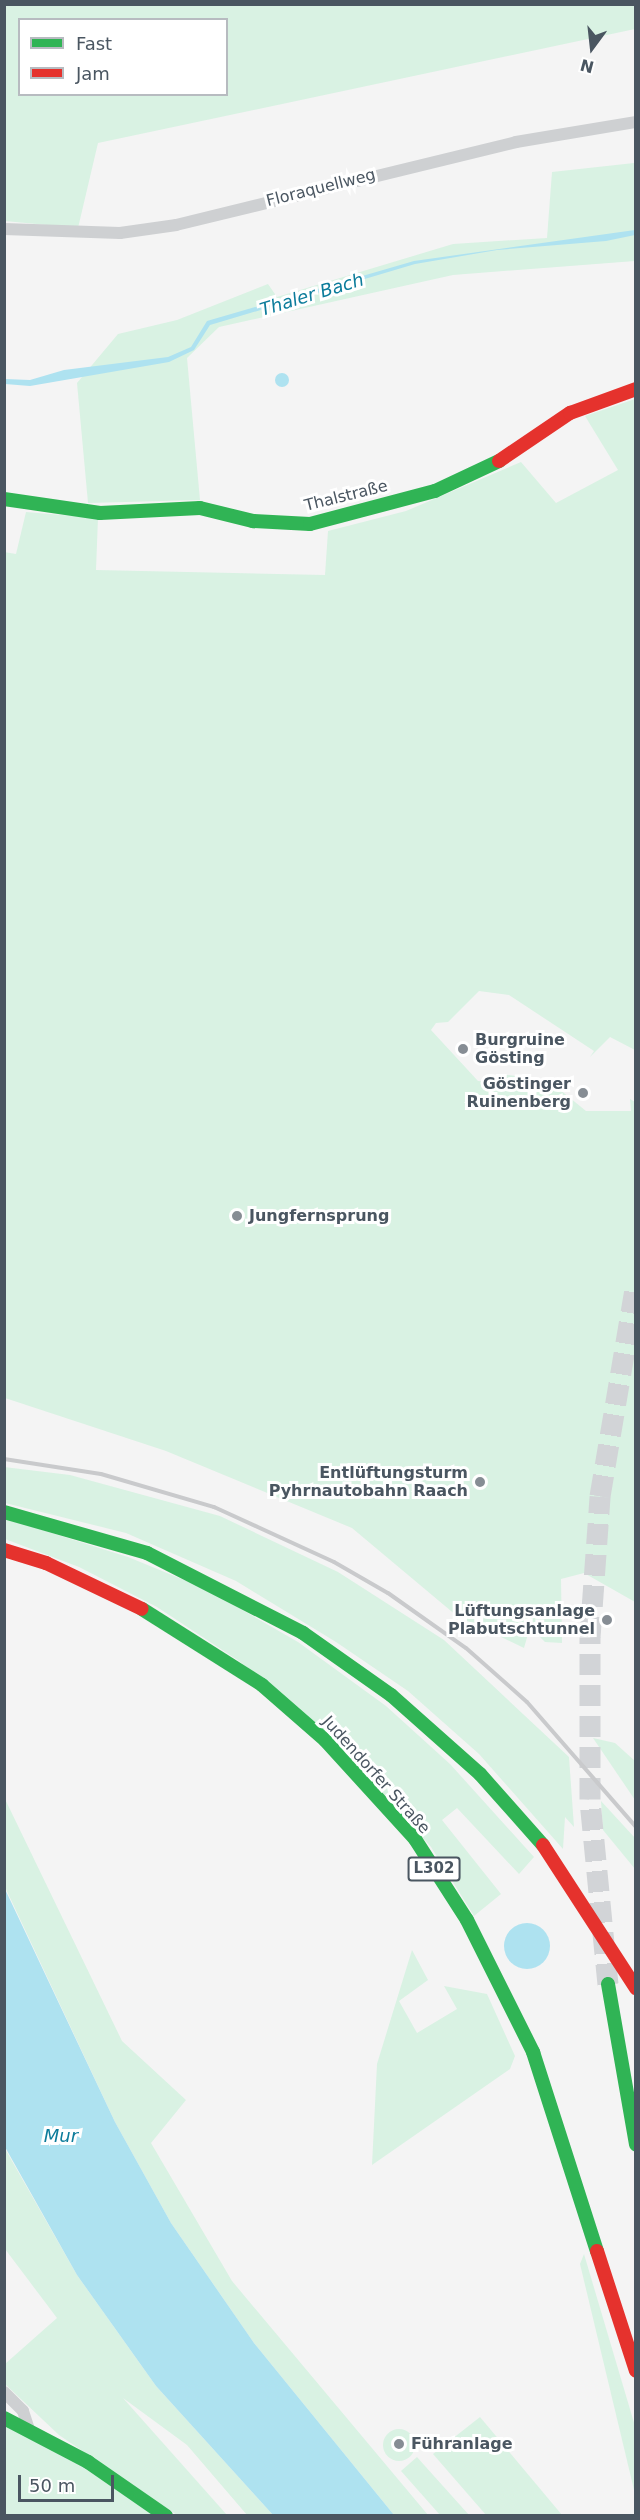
<!DOCTYPE html>
<html>
<head>
<meta charset="utf-8">
<style>
	body { margin:0 }
	#map { position:relative; width:640px; height:2520px; overflow:hidden; background:#f4f4f4; font-family:"DejaVu Sans",sans-serif }
	div>[style] { position:absolute }
	.green>* { inset:0; background:#d9f2e3 }
	.round { border-radius:50% }
	.water>* { inset:0; background:#aee2f0 }
	.highway-tunnel>* { height:21px; margin-top:-10.5px; transform-origin:0; background:repeating-linear-gradient(90deg,#d2d4d7 0 21px,transparent 0 31px) }
	.street>* { height:12px; margin:-6px; padding:0 6px; transform-origin:6px; border-radius:6px; background:#ced0d2 }
	.fast>* { height:14px; margin:-7px; padding:0 7px; transform-origin:7px; border-radius:7px; background:#30b455 }
	.jam>* { height:14px; margin:-7px; padding:0 7px; transform-origin:7px; border-radius:7px; background:#e5322d }
	.rail>* { height:4px; margin:-2px; padding:0 2px; transform-origin:2px; border-radius:2px; background:#c9cacc }
	.jam-bridge>* { height:14px; margin:-7px; padding:0 7px; transform-origin:7px; border-radius:7px; background:#e5322d }
	.dots>* { width:16px; height:16px; translate:-50% -50%; box-sizing:border-box; border:3px solid #fff; border-radius:50% }
	span { translate:-50% -50%; white-space:nowrap; text-align:center; line-height:1.15; -webkit-text-stroke:6px #fff; paint-order:stroke }
	.shield-label span { padding:2px 4px; background:#fff; border:2px solid; border-radius:4px; -webkit-text-stroke-width:0 }
	.shield-label { font-size:15px; color:#4a5661; font-weight:700 }
	.street-label { font-size:16px; color:#4a5661 }
	.poi-label { font-size:16px; color:#4a5661; font-weight:700 }
	.left { translate:0 -50%; text-align:left }
	.right { translate:-100% -50%; text-align:right }
	.water-label { font-size:18px; color:#0c7c9b; font-style:italic }
	.frame { position:absolute; inset:0; border:6px solid #4a5661; pointer-events:none }
	.legend { position:absolute; left:18px; top:18px; width:210px; height:78px; box-sizing:border-box; background:#fff; border:2px solid #b7bbc0; margin:0; padding:8px 10px; list-style:none; font-size:18px; color:#4a5661 }
	.legend li { display:flex; align-items:center; gap:12px; height:30px }
	.legend b { width:30px; border:2px solid #b7bbc0 }
	.north { position:absolute; left:562px; top:18px; width:60px; height:60px; -webkit-text-stroke:4px #fff; paint-order:stroke; rotate:195deg; font-size:16px; font-weight:700; line-height:24px; text-align:center; color:#4a5661 }
	.north::after { content:''; display:block; margin:auto; width:21px; height:27px; background:#4a5661; clip-path:polygon(50% 0,100% 100%,50% 72%,0 100%) }
	.scale { position:absolute; left:18px; top:2475px; width:96px; height:27px; box-sizing:border-box; border:3px solid #4a5661; border-top:0; padding-left:8px; font-size:18px; line-height:21px; white-space:nowrap; color:#4a5661; -webkit-text-stroke:4px #fff; paint-order:stroke }
</style>
</head>
<body>
<div id="map">
	<div class="green">
		<div style="clip-path:polygon(evenodd,5px 5px,635px 5px,635px 29px,98px 143px,78px 228px,5px 221px,5px 5px,20px 20px,226px 20px,226px 94px,20px 94px,20px 20px)"></div>
		<div style="clip-path:polygon(634px 163px,635px 261px,453px 275px,219px 327px,187px 358px,200px 500px,88px 503px,77px 383px,118px 334px,177px 320px,268px 284px,277px 297px,453px 244px,547px 238px,552px 172px)"></div>
		<div style="clip-path:polygon(635px 399px,635px 1050px,610px 1037px,590px 1057px,594px 1051px,509px 995px,479px 991px,448px 1022px,436px 1023px,431px 1030px,478px 1081px,497px 1082px,499px 1074px,548px 1080px,586px 1111px,631px 1111px,630px 1099px,635px 1102px,635px 1602px,584px 1573px,561px 1579px,562px 1643px,545px 1642px,535px 1632px,528px 1634px,524px 1648px,457px 1616px,352px 1528px,166px 1451px,5px 1398px,4px 552px,16px 554px,26px 512px,98px 518px,96px 570px,325px 575px,328px 531px,406px 511px,521px 462px,556px 503px,618px 470px,585px 416px)"></div>
		<div style="clip-path:polygon(4px 1467px,70px 1475px,220px 1516px,338px 1572px,444px 1640px,569px 1757px,574px 1827px,565px 1817px,563px 1849px,479px 1754px,408px 1691px,336px 1642px,236px 1581px,126px 1533px,5px 1503px)"></div>
		<div style="clip-path:polygon(4px 1518px,128px 1557px,206px 1589px,298px 1642px,386px 1706px,450px 1764px,534px 1857px,519px 1874px,457px 1808px,442px 1820px,501px 1894px,474px 1916px,431px 1847px,335px 1739px,239px 1661px,157px 1607px,79px 1567px,5px 1539px)"></div>
		<div style="clip-path:polygon(593px 1738px,615px 1743px,635px 1761px,635px 1800px)"></div>
		<div style="clip-path:polygon(4px 1797px,122px 2041px,186px 2100px,151px 2143px,232px 2281px,428px 2515px,394px 2515px,254px 2343px,171px 2223px,115px 2122px,5px 1887px)"></div>
		<div style="clip-path:polygon(601px 1801px,635px 1838px,635px 1869px,603px 1830px)"></div>
		<div style="clip-path:polygon(412px 1950px,428px 1980px,399px 2001px,417px 2033px,457px 2009px,444px 1986px,487px 1994px,515px 2056px,510px 2069px,372px 2165px,377px 2064px)"></div>
		<div style="clip-path:polygon(4px 2147px,77px 2275px,156px 2386px,273px 2515px,247px 2515px,187px 2445px,123px 2398px,227px 2515px,177px 2515px,59px 2435px,5px 2384px,5px 2364px,57px 2318px,5px 2249px)"></div>
		<div style="clip-path:polygon(584px 2254px,635px 2426px,635px 2494px,580px 2264px)"></div>
		<div style="clip-path:polygon(480px 2417px,562px 2515px,486px 2515px,433px 2454px)"></div>
		<div style="clip-path:polygon(4px 2420px,166px 2515px,5px 2515px)"></div>
		<div class="round" style="left:383px;top:2429px;width:32px;height:32px"></div>
		<div style="clip-path:polygon(417px 2457px,425px 2466px,469px 2515px,440px 2515px,401px 2471px)"></div>
	</div>
	<div class="water">
		<div style="clip-path:polygon(635px 230px,635px 235px,606px 241px,497px 250px,415px 264px,210px 325px,194px 350px,169px 362px,30px 386px,5px 384px,5px 379px,30px 380px,64px 370px,168px 357px,191px 347px,207px 321px,414px 261px)"></div>
		<div class="round" style="left:275px;top:373px;width:14px;height:14px"></div>
		<div style="clip-path:polygon(4px 1887px,115px 2122px,171px 2223px,254px 2343px,394px 2515px,273px 2515px,156px 2386px,77px 2275px,5px 2147px)"></div>
		<div class="round" style="left:504px;top:1923px;width:46px;height:46px"></div>
	</div>
	<div class="highway-tunnel">
		<div style="left:608px;top:1984px;width:186px;rotate:-95.6deg"></div>
		<div style="left:590px;top:1799px;width:162px;rotate:-90deg"></div>
		<div style="left:590px;top:1637px;width:141px;rotate:-85.9deg"></div>
		<div style="left:600px;top:1496px;width:215px;rotate:-80.4deg"></div>
	</div>
	<div class="street">
		<div style="left:4px;top:229px;width:116px;rotate:2deg"></div>
		<div style="left:120px;top:233px;width:57px;rotate:-8.1deg"></div>
		<div style="left:176px;top:225px;width:350px;rotate:-13.7deg"></div>
		<div style="left:516px;top:142px;width:122px;rotate:-9.5deg"></div>
		<div style="left:4px;top:2392px;width:27px;rotate:45deg"></div>
		<div style="left:23px;top:2411px;width:19px;rotate:72deg"></div>
	</div>
	<div class="fast">
		<div style="left:4px;top:499px;width:97px;rotate:8.3deg"></div>
		<div style="left:100px;top:513px;width:100px;rotate:-2.9deg"></div>
		<div style="left:200px;top:508px;width:55px;rotate:13.8deg"></div>
		<div style="left:253px;top:521px;width:57px;rotate:3deg"></div>
		<div style="left:310px;top:524px;width:129px;rotate:-14.8deg"></div>
		<div style="left:435px;top:491px;width:71px;rotate:-25.1deg"></div>
		<div style="left:4px;top:1512px;width:149px;rotate:16deg"></div>
		<div style="left:147px;top:1553px;width:175px;rotate:27.1deg"></div>
		<div style="left:303px;top:1633px;width:108px;rotate:35.2deg"></div>
		<div style="left:391px;top:1695px;width:119px;rotate:41.6deg"></div>
		<div style="left:480px;top:1774px;width:95px;rotate:48.4deg"></div>
		<div style="left:142px;top:1609px;width:142px;rotate:32.3deg"></div>
		<div style="left:262px;top:1685px;width:84px;rotate:41.1deg"></div>
		<div style="left:325px;top:1740px;width:134px;rotate:47.7deg"></div>
		<div style="left:415px;top:1839px;width:96px;rotate:57.3deg"></div>
		<div style="left:467px;top:1920px;width:148px;rotate:63.4deg"></div>
		<div style="left:533px;top:2052px;width:209px;rotate:72.2deg"></div>
		<div style="left:608px;top:1984px;width:163px;rotate:80.1deg"></div>
		<div style="left:4px;top:2418px;width:95px;rotate:27.6deg"></div>
		<div style="left:88px;top:2462px;width:95px;rotate:34.7deg"></div>
	</div>
	<div class="jam">
		<div style="left:499px;top:461px;width:86px;rotate:-34.1deg"></div>
		<div style="left:570px;top:413px;width:70px;rotate:-20deg"></div>
		<div style="left:4px;top:1550px;width:44px;rotate:17.2deg"></div>
		<div style="left:46px;top:1563px;width:106px;rotate:25.6deg"></div>
		<div style="left:597px;top:2251px;width:126px;rotate:72deg"></div>
	</div>
	<div class="rail">
		<div style="left:4px;top:1459px;width:98px;rotate:8.8deg"></div>
		<div style="left:101px;top:1474px;width:118px;rotate:16.3deg"></div>
		<div style="left:214px;top:1507px;width:132px;rotate:24.6deg"></div>
		<div style="left:334px;top:1562px;width:62px;rotate:29.9deg"></div>
		<div style="left:388px;top:1593px;width:95px;rotate:35.2deg"></div>
		<div style="left:466px;top:1648px;width:81px;rotate:41.5deg"></div>
		<div style="left:527px;top:1702px;width:166px;rotate:48.9deg"></div>
	</div>
	<div class="jam-bridge">
		<div style="left:543px;top:1845px;width:171px;rotate:57deg"></div>
	</div>
	<div class="dots">
		<div style="left:463px;top:1049px;background:#868d94"></div>
		<div style="left:583px;top:1093px;background:#868d94"></div>
		<div style="left:237px;top:1216px;background:#868d94"></div>
		<div style="left:480px;top:1482px;background:#868d94"></div>
		<div style="left:607px;top:1620px;background:#868d94"></div>
		<div style="left:399px;top:2444px;background:#868d94"></div>
	</div>
	<div class="shield-label">
		<span style="left:434px;top:1869px">L302</span>
	</div>
	<div class="street-label">
		<span style="left:321px;top:188px;rotate:-14deg">Floraquellweg</span>
		<span style="left:346px;top:496px;rotate:-14deg">Thalstraße</span>
		<span style="left:376px;top:1775px;rotate:48deg">Judendorfer Straße</span>
	</div>
	<div class="poi-label">
		<span class="left" style="left:475px;top:1049px">Burgruine<br>Gösting</span>
		<span class="right" style="left:571px;top:1093px">Göstinger<br>Ruinenberg</span>
		<span class="left" style="left:249px;top:1216px">Jungfernsprung</span>
		<span class="right" style="left:468px;top:1482px">Entlüftungsturm<br>Pyhrnautobahn Raach</span>
		<span class="right" style="left:595px;top:1620px">Lüftungsanlage<br>Plabutschtunnel</span>
		<span class="left" style="left:411px;top:2444px">Führanlage</span>
	</div>
	<div class="water-label">
		<span style="left:312px;top:295px;rotate:-17deg">Thaler Bach</span>
		<span style="left:61px;top:2136px">Mur</span>
	</div>
	<div class="frame"></div>
	<ul class="legend">
	<li><b style="height:8px;background:#30b455"></b>Fast</li>
	<li><b style="height:8px;background:#e5322d"></b>Jam</li>
	</ul>
	<div class="north">N</div>
	<div class="scale">50 m</div>
</div>
</body>
</html>
